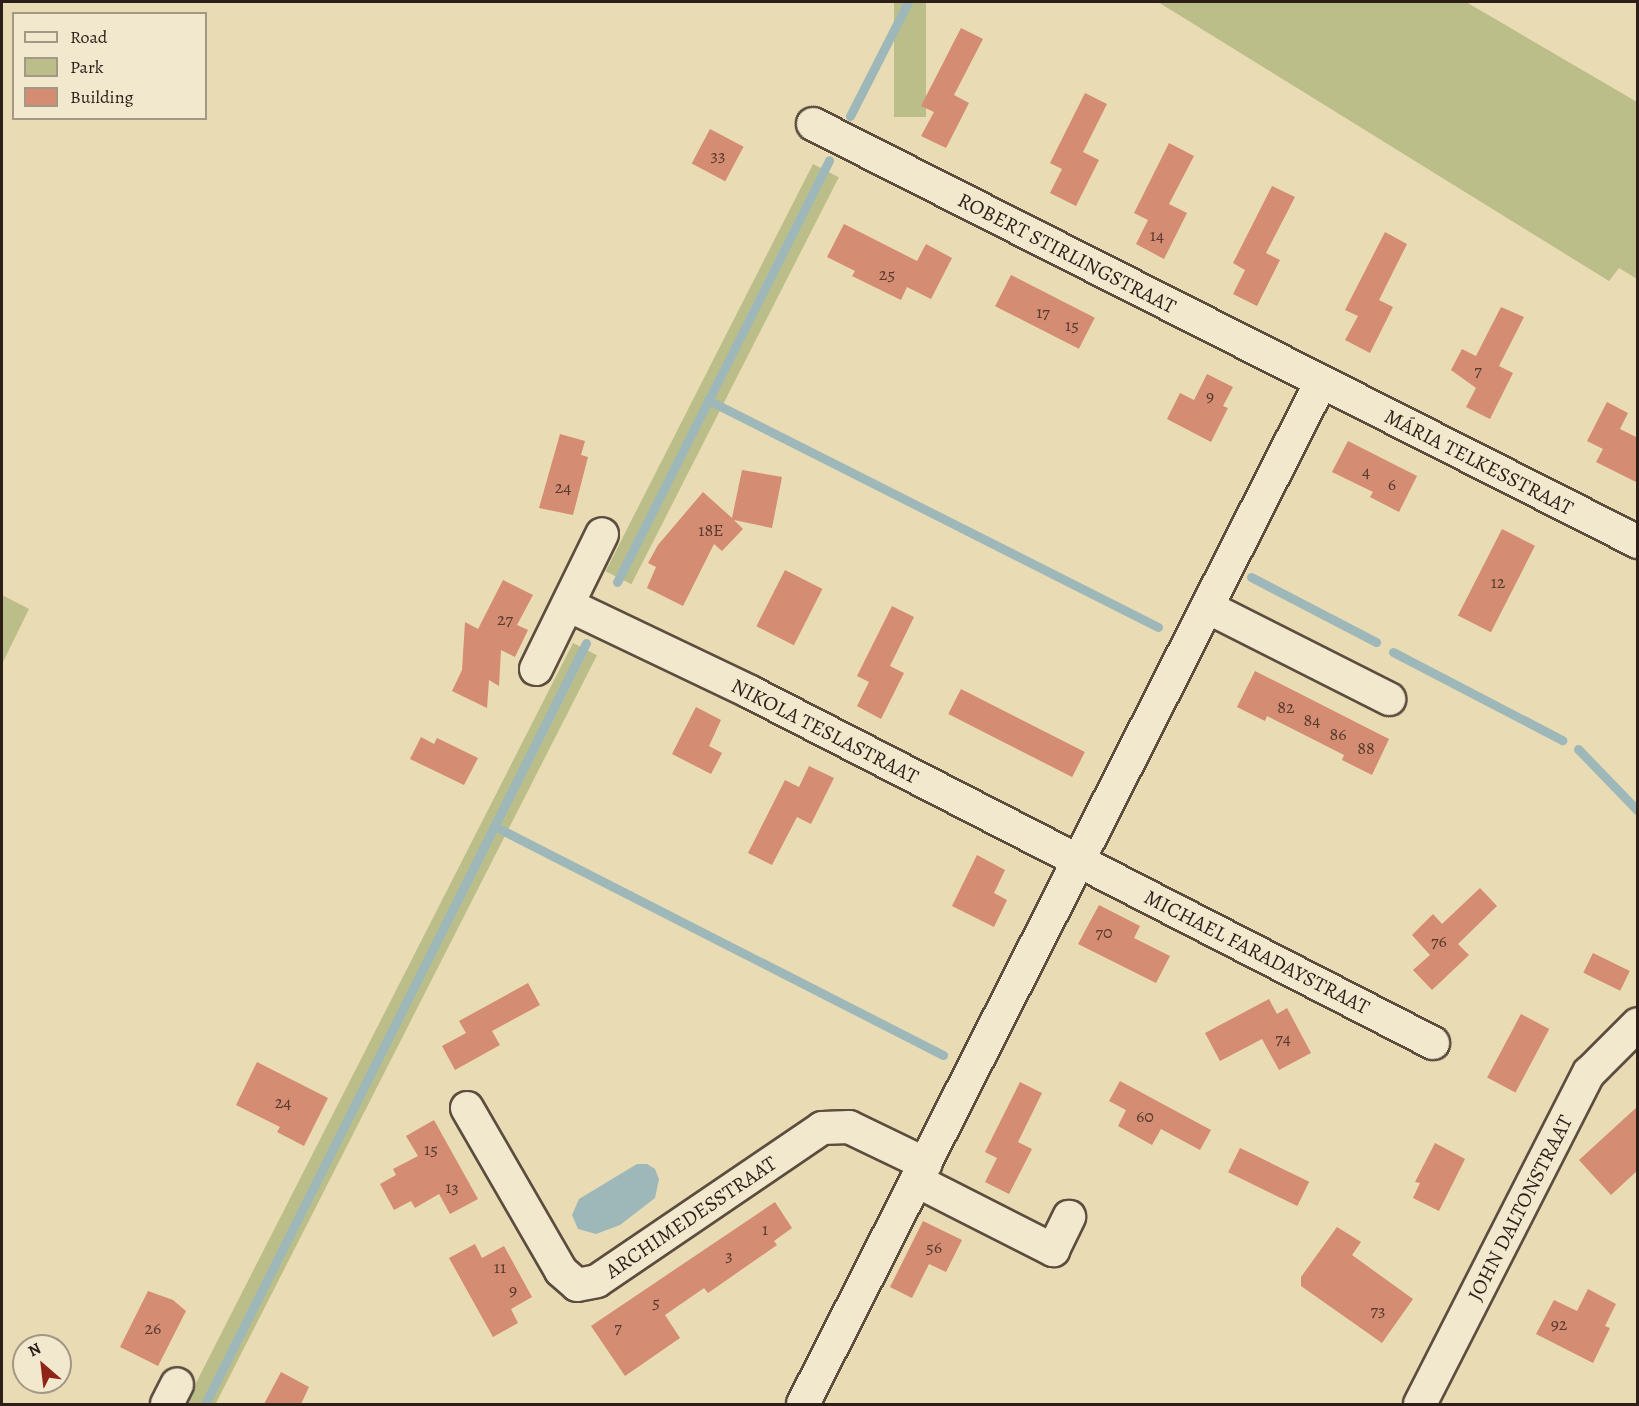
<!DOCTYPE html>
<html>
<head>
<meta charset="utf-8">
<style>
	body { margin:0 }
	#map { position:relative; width:1639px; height:1406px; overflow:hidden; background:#e9dbb3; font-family:Alegreya,serif }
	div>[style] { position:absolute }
	.green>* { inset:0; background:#bcbe89; transform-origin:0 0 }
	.water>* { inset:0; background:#9eb8b9 }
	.stream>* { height:9px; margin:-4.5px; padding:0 4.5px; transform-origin:4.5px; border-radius:4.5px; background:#9eb8b9 }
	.building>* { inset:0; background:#d48c72; transform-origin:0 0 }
	.roads { filter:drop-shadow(2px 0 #5c4d3f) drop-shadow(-2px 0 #5c4d3f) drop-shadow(0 2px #5c4d3f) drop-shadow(0 -2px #5c4d3f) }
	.street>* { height:32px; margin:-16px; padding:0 16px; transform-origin:16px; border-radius:16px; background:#f1e8ce }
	span { translate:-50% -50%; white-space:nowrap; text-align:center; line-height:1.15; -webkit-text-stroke:6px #f1e8ce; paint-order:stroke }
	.number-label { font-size:18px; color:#573a2e }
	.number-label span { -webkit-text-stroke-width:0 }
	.street-label { font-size:21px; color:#2d1e18 }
	.frame { position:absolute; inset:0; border:3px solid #2d1e18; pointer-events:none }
	.legend { position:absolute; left:12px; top:12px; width:195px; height:108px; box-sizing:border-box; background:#f1e8ce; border:2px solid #a39785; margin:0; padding:8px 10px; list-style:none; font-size:18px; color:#2d1e18 }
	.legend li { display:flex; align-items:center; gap:12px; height:30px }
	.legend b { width:30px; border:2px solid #a39785 }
	.north { position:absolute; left:12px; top:1334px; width:60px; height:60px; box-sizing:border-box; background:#f1e8ce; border:2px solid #a39785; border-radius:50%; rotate:332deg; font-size:16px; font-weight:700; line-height:24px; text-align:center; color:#2d1e18 }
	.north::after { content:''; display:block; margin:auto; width:21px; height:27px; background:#8f2418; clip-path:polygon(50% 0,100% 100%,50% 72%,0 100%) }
</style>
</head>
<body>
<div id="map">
	<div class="green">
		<div style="left:894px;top:2px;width:32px;height:115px"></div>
		<div style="clip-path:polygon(1158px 2px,1466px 2px,1637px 102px,1637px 279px,1619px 268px,1609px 281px)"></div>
		<div style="left:813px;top:164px;width:29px;height:457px;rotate:27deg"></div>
		<div style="clip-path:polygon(2px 595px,29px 609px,2px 664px)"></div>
		<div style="left:573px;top:643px;width:27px;height:852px;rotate:27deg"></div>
	</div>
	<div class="water">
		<div style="clip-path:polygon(637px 1164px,647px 1164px,655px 1169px,659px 1179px,655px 1198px,620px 1225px,596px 1234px,578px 1229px,572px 1215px,579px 1199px)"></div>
	</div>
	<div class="stream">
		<div style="left:850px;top:116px;width:128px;rotate:-63deg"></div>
		<div style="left:708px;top:400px;width:504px;rotate:26.77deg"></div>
		<div style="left:1251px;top:577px;width:141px;rotate:27.5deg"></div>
		<div style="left:617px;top:582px;width:472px;rotate:-63.3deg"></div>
		<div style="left:1393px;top:652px;width:191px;rotate:27.5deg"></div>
		<div style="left:1578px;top:749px;width:86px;rotate:45.9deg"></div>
		<div style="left:494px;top:826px;width:504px;rotate:27.02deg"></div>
		<div style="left:205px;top:1404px;width:851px;rotate:-63.4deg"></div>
	</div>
	<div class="building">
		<div style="clip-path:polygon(961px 28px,983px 39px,954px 95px,969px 103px,946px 148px,921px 136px,934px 112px,921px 106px)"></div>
		<div style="clip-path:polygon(1085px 93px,1107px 104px,1083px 152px,1099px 160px,1076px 206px,1050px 193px,1062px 169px,1050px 163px)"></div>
		<div style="left:710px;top:129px;width:38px;height:39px;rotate:28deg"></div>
		<div style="clip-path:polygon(1169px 143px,1194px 156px,1169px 204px,1187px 213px,1164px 259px,1136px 244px,1148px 220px,1134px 213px)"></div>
		<div style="clip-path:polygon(1272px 186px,1295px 197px,1266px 253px,1280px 260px,1257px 306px,1233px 294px,1245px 270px,1233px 263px)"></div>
		<div style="clip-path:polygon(844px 224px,917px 261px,926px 244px,952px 258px,931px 299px,907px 287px,901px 300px,852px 276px,855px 271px,827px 257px)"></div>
		<div style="clip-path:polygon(1385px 232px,1407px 244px,1379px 300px,1393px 307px,1370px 353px,1345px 340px,1358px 316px,1345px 310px)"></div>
		<div style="left:1011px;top:275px;width:94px;height:35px;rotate:27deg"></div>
		<div style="clip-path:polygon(1501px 307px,1524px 317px,1499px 366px,1513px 373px,1490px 419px,1466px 407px,1476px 388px,1451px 370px,1462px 349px,1476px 356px)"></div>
		<div style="clip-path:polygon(1207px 374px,1233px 387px,1223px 406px,1228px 408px,1211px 442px,1167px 419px,1180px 393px,1194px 400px)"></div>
		<div style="clip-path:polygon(1607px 402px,1628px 413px,1620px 429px,1638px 438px,1638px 483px,1596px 462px,1603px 449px,1587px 441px)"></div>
		<div style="clip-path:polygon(560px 434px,585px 441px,581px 455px,588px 457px,573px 515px,539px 508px)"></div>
		<div style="clip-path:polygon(1348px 441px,1417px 476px,1399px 512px,1370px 497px,1373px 492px,1332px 472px)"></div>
		<div style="clip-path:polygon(742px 470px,782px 477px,772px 528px,734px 520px,743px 529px,722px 551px,714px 544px,683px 606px,647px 588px,656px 567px,648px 563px,658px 545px,703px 492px,732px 518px)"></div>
		<div style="left:1502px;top:529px;width:37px;height:97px;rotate:27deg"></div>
		<div style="left:785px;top:570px;width:42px;height:63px;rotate:27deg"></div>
		<div style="clip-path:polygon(503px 580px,533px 595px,517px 625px,528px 630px,515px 657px,501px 650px,499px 686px,489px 680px,487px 708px,452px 691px,462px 670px,465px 622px,478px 629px)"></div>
		<div style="clip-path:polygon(892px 606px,914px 617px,890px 666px,904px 673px,881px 719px,857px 706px,869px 682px,857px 676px)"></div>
		<div style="clip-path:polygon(1255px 671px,1389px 739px,1372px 775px,1342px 760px,1344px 755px,1267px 716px,1265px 721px,1237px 707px)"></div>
		<div style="left:961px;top:689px;width:139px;height:28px;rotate:27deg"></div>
		<div style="clip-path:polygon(696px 707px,721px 720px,709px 746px,722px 753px,711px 774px,672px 754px)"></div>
		<div style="clip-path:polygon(421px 737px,434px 744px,437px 738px,478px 758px,464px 785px,410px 759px)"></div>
		<div style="clip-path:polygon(809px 766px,834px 778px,811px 824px,797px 817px,772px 865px,748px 853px,785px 780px,799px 787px)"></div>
		<div style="clip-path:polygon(977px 855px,1005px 870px,994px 893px,1007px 900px,994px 927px,952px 906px)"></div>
		<div style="clip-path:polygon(1480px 888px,1497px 906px,1458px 944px,1469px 955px,1432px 990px,1413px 970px,1430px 955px,1412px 935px,1433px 914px,1442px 924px)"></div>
		<div style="clip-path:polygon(1099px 905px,1140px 926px,1134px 938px,1170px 956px,1156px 983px,1078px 944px)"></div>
		<div style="left:1593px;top:953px;width:41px;height:22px;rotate:26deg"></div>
		<div style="clip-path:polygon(528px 983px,540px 1005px,492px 1031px,500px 1045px,455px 1070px,442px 1046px,466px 1033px,459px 1021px)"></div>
		<div style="clip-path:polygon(1269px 999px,1277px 1014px,1287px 1008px,1311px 1053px,1279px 1070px,1262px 1039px,1220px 1061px,1205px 1033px)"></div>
		<div style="left:1521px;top:1014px;width:32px;height:72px;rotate:28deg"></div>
		<div style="clip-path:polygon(257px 1062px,328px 1098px,304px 1146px,277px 1132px,280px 1127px,236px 1105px)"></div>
		<div style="clip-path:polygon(1120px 1081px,1211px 1130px,1200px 1150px,1161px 1129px,1152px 1145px,1118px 1126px,1126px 1110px,1109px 1101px)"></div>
		<div style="clip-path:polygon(1020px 1082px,1042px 1093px,1018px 1142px,1032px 1149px,1009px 1194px,985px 1182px,997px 1158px,985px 1152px)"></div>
		<div style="clip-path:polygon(1638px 1106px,1638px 1170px,1611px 1195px,1579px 1160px)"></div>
		<div style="clip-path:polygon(434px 1120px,478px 1199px,450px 1214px,439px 1194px,415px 1208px,411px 1201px,394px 1210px,380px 1184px,396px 1175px,393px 1169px,418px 1156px,406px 1136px)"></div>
		<div style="clip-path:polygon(1435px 1143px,1465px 1159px,1439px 1211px,1413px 1198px,1420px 1183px,1415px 1182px)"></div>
		<div style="left:1240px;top:1148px;width:77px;height:27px;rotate:26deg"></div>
		<div style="clip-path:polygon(775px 1202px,792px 1228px,774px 1241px,777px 1245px,708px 1293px,704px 1288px,665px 1315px,680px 1338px,625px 1376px,591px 1326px)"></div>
		<div style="clip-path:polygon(923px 1221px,962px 1240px,946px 1272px,929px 1264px,912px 1298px,890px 1287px)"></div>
		<div style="clip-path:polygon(1337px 1227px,1361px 1242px,1352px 1255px,1413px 1299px,1382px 1343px,1301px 1286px,1301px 1277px)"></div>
		<div style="clip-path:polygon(475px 1244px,482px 1258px,504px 1246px,532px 1297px,511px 1309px,518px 1323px,493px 1337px,449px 1258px)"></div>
		<div style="clip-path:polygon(1588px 1289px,1616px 1304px,1605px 1326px,1610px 1328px,1593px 1363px,1536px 1334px,1554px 1300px,1577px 1311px)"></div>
		<div style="clip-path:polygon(148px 1291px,173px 1300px,186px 1311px,158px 1366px,120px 1347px)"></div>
		<div style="clip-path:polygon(281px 1372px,309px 1387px,301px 1404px,264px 1404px)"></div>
	</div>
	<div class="roads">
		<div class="street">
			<div style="left:813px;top:124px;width:925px;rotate:26.87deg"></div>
			<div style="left:568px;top:605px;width:202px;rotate:25.5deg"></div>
			<div style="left:750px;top:692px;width:768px;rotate:27.2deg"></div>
			<div style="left:1209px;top:608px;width:202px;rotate:26.8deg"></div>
			<div style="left:536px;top:669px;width:150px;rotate:-63.9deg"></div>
			<div style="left:467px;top:1108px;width:188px;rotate:60deg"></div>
			<div style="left:561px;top:1271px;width:21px;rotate:41deg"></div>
			<div style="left:577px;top:1285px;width:20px;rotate:-11deg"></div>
			<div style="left:597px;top:1281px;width:272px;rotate:-34.2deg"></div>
			<div style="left:822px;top:1128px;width:27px;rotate:-2deg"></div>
			<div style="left:849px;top:1127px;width:85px;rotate:25.7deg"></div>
			<div style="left:917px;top:1181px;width:153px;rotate:26.9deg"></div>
			<div style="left:1053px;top:1250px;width:37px;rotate:-64deg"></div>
			<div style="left:167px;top:1404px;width:22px;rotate:-63deg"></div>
			<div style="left:803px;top:1404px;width:1146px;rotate:-63.12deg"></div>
			<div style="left:1420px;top:1404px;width:372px;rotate:-63deg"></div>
			<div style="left:1589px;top:1073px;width:69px;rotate:-45deg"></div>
		</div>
	</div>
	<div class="number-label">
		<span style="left:718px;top:155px">33</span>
		<span style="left:1157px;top:235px">14</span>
		<span style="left:887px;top:274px">25</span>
		<span style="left:1043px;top:312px">17</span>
		<span style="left:1072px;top:325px">15</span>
		<span style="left:1478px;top:370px">7</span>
		<span style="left:1210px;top:396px">9</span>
		<span style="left:1366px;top:471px">4</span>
		<span style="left:1392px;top:484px">6</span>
		<span style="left:563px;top:487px">24</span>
		<span style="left:711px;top:530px">18E</span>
		<span style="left:1498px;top:582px">12</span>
		<span style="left:505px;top:619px">27</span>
		<span style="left:1286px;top:707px">82</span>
		<span style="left:1312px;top:720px">84</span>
		<span style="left:1338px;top:734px">86</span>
		<span style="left:1366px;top:748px">88</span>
		<span style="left:1104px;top:932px">70</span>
		<span style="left:1439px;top:941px">76</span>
		<span style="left:1283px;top:1038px">74</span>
		<span style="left:283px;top:1102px">24</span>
		<span style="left:1145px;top:1116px">60</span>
		<span style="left:431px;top:1149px">15</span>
		<span style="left:452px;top:1187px">13</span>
		<span style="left:765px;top:1229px">1</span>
		<span style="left:934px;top:1247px">56</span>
		<span style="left:729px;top:1255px">3</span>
		<span style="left:500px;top:1267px">11</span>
		<span style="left:513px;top:1290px">9</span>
		<span style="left:656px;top:1302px">5</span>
		<span style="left:1378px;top:1310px">73</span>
		<span style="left:1559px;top:1324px">92</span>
		<span style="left:618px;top:1327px">7</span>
		<span style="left:153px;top:1328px">26</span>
	</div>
	<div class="street-label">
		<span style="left:1067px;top:253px;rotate:27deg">ROBERT STIRLINGSTRAAT</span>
		<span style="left:1479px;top:462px;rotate:27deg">MÁRIA TELKESSTRAAT</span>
		<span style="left:825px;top:731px;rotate:27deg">NIKOLA TESLASTRAAT</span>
		<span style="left:1257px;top:952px;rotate:27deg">MICHAEL FARADAYSTRAAT</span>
		<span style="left:1520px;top:1208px;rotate:-63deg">JOHN DALTONSTRAAT</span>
		<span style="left:691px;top:1217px;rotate:-34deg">ARCHIMEDESSTRAAT</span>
	</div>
	<div class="frame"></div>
	<ul class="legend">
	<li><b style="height:8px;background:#f1e8ce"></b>Road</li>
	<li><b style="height:16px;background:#bcbe89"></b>Park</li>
	<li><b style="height:16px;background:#d48c72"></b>Building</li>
	</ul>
	<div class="north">N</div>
</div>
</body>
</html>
